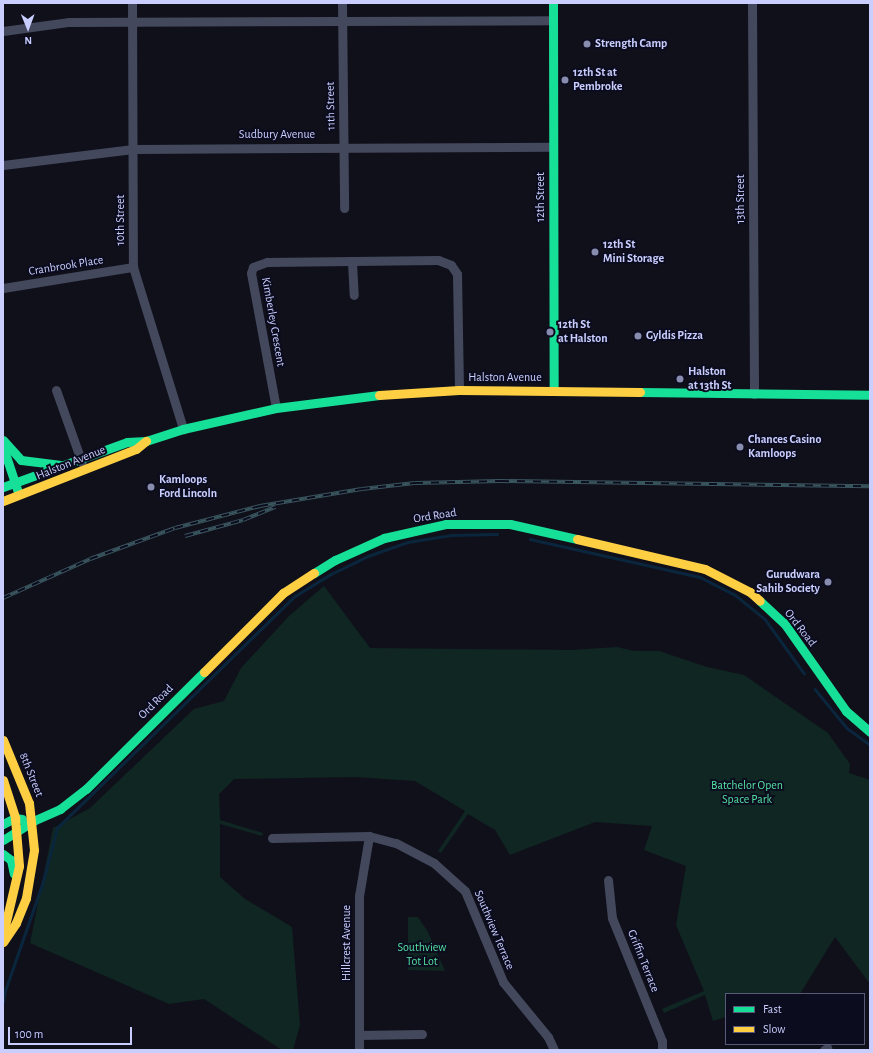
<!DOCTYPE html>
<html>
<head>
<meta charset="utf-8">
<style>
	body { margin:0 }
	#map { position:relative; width:873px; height:1053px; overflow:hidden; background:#10101b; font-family:"Alegreya Sans",sans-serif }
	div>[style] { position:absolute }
	.green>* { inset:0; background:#0f2622 }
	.stream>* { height:2.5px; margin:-1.25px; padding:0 1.25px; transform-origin:1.25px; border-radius:1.25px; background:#0a263d }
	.street>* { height:9px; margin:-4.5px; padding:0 4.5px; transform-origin:4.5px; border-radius:4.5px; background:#44485c }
	.fast>* { height:9px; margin:-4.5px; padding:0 4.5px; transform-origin:4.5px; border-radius:4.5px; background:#16e098 }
	.slow>* { height:9px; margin:-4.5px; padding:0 4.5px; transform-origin:4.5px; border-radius:4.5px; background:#ffcf43 }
	.rail>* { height:4px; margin-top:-2px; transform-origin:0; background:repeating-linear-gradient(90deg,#0c0c1f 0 8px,#3a565f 0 16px); box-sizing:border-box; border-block:1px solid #3a565f }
	.dots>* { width:11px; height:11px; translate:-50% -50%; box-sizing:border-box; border:2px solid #0c0c1f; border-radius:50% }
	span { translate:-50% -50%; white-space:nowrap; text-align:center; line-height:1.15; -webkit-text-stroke:4px #0c0c1f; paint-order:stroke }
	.poi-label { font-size:12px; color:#c9ceff; font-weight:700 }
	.left { translate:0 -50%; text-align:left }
	.right { translate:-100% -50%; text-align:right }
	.street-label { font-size:12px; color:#c9ceff }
	.park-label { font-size:12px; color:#53e1a1 }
	.frame { position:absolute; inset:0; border:4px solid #c9ceff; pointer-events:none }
	.legend { position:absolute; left:725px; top:993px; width:140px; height:52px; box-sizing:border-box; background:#0c0c1f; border:1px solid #585a79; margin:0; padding:5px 7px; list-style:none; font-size:12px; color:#c9ceff }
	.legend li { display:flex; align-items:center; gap:8px; height:20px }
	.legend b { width:20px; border:1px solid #585a79 }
	.north { position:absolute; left:8px; top:8px; width:40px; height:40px; -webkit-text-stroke:3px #0c0c1f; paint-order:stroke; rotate:179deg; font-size:11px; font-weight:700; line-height:16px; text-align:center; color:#c9ceff }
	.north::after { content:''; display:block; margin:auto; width:14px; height:18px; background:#c9ceff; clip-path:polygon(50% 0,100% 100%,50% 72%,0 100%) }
	.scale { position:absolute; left:8px; top:1027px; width:124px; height:18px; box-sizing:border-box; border:2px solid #c9ceff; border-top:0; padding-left:5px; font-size:12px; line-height:14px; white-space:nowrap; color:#c9ceff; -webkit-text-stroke:3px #0c0c1f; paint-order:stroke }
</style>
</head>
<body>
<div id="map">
	<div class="green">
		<div style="clip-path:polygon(324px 586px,370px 648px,571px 650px,617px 647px,634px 651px,659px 651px,707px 667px,744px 675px,828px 733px,850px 764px,849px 773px,870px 780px,870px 984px,835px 937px,800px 994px,726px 994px,726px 1017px,713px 1021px,705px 995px,664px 1013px,662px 1009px,704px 991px,676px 925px,686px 866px,644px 850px,652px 826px,595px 822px,510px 855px,495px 830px,468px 814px,441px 853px,438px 851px,465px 811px,415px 781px,356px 777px,234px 779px,219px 794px,220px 820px,263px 833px,262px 836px,220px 824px,220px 877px,245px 899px,292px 927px,300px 1025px,293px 1050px,282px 1050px,204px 999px,169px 1004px,30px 943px,53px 828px,90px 808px,194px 709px,224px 701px,241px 668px,289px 616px)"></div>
		<div style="clip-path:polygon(408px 917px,418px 917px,428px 932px,445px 971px,408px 970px)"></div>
	</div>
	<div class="stream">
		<div style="left:530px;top:539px;width:174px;rotate:12.6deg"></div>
		<div style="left:700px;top:577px;width:38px;rotate:27deg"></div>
		<div style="left:734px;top:594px;width:40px;rotate:39deg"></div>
		<div style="left:765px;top:619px;width:67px;rotate:54.2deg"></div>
		<div style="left:815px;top:689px;width:50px;rotate:50.6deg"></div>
		<div style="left:847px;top:728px;width:29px;rotate:36deg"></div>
		<div style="left:3px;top:1002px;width:11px;rotate:-80deg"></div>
		<div style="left:5px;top:991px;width:112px;rotate:-70.8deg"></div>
		<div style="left:42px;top:885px;width:59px;rotate:-75.3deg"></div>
		<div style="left:57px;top:828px;width:332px;rotate:-44.3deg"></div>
		<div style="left:295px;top:596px;width:42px;rotate:-31.4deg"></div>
		<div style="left:331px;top:574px;width:41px;rotate:-25.9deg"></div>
		<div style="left:368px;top:556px;width:42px;rotate:-19.3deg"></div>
		<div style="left:408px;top:542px;width:44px;rotate:-9.2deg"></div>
		<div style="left:451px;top:535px;width:46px;rotate:-1.2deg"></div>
	</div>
	<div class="street">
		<div style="left:132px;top:3px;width:264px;rotate:89.8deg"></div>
		<div style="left:133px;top:267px;width:170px;rotate:72.8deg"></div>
		<div style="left:342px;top:3px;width:205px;rotate:89.4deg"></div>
		<div style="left:752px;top:3px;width:391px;rotate:89.7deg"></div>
		<div style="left:3px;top:31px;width:67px;rotate:-7.8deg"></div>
		<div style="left:69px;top:22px;width:484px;rotate:-0.2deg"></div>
		<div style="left:3px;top:165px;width:131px;rotate:-7deg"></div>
		<div style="left:133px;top:149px;width:420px;rotate:-0.3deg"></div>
		<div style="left:352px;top:262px;width:33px;rotate:87deg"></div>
		<div style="left:3px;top:288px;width:132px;rotate:-9.2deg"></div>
		<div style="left:56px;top:390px;width:77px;rotate:70.4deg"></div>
		<div style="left:276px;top:408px;width:137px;rotate:-100.5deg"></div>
		<div style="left:251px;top:273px;width:6px;rotate:-72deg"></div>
		<div style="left:253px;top:267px;width:15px;rotate:-20deg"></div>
		<div style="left:267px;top:262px;width:171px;rotate:-0.7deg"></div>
		<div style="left:438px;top:260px;width:14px;rotate:21deg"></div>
		<div style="left:451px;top:265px;width:11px;rotate:56deg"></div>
		<div style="left:457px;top:274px;width:116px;rotate:89deg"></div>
		<div style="left:272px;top:838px;width:97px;rotate:-1.2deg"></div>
		<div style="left:369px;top:836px;width:28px;rotate:15deg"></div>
		<div style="left:396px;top:843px;width:43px;rotate:27.8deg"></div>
		<div style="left:434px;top:863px;width:42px;rotate:42.1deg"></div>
		<div style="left:465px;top:891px;width:99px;rotate:67.3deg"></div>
		<div style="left:503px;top:982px;width:71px;rotate:50.7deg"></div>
		<div style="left:548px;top:1037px;width:14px;rotate:65deg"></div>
		<div style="left:608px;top:880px;width:38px;rotate:84deg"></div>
		<div style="left:612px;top:918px;width:133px;rotate:67.9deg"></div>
		<div style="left:662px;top:1041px;width:9px;rotate:90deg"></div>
		<div style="left:359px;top:1035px;width:63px;rotate:-0.9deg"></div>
		<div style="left:359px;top:1050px;width:154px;rotate:-90deg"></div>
		<div style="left:359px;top:896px;width:61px;rotate:-80.5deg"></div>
		<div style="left:824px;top:1050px;width:4px;rotate:-34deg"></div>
	</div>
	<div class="fast">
		<div style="left:553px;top:3px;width:387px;rotate:89.9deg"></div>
		<div style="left:640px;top:392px;width:230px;rotate:0.7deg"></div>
		<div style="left:3px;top:440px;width:27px;rotate:48deg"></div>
		<div style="left:21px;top:460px;width:38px;rotate:7deg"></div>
		<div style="left:3px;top:447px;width:47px;rotate:71.6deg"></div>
		<div style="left:3px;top:487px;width:132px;rotate:-19.9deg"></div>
		<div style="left:127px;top:442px;width:19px;rotate:-3deg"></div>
		<div style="left:146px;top:441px;width:39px;rotate:-18deg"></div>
		<div style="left:183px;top:429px;width:95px;rotate:-12.7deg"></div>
		<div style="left:276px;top:408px;width:104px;rotate:-7.2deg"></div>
		<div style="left:314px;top:573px;width:25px;rotate:-32deg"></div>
		<div style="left:335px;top:560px;width:54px;rotate:-24.2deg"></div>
		<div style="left:384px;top:538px;width:64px;rotate:-12.7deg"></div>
		<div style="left:446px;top:524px;width:64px"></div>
		<div style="left:510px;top:524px;width:69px;rotate:12.6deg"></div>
		<div style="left:760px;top:601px;width:33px;rotate:43deg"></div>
		<div style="left:784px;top:623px;width:108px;rotate:54.8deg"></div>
		<div style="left:846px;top:711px;width:32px;rotate:41deg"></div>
		<div style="left:3px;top:824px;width:13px;rotate:-27deg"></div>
		<div style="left:15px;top:818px;width:7px;rotate:8deg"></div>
		<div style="left:3px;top:840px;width:36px;rotate:-32deg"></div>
		<div style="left:33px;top:821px;width:30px;rotate:-24deg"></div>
		<div style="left:60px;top:809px;width:33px;rotate:-38deg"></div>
		<div style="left:86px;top:789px;width:166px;rotate:-44.8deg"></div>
		<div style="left:3px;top:854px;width:10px;rotate:37deg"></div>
		<div style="left:11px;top:860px;width:14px;rotate:78deg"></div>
	</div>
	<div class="slow">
		<div style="left:379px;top:395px;width:80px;rotate:-3.6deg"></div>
		<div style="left:459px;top:390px;width:181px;rotate:0.6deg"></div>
		<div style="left:3px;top:501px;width:143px;rotate:-21.4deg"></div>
		<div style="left:136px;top:449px;width:13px;rotate:-39deg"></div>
		<div style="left:577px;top:539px;width:131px;rotate:13.2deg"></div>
		<div style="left:705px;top:569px;width:51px;rotate:27.1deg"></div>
		<div style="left:750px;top:592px;width:13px;rotate:42deg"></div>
		<div style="left:204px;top:672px;width:112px;rotate:-45deg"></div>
		<div style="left:283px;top:593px;width:37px;rotate:-33deg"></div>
		<div style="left:3px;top:740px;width:68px;rotate:67.6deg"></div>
		<div style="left:29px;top:803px;width:47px;rotate:83.9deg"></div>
		<div style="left:34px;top:850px;width:49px;rotate:99.5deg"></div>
		<div style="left:26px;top:898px;width:27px;rotate:112deg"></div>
		<div style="left:16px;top:923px;width:23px;rotate:124deg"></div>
		<div style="left:3px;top:780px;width:40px;rotate:72deg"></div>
		<div style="left:15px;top:818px;width:48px;rotate:85.2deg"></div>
		<div style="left:19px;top:866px;width:70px;rotate:103.2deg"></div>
	</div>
	<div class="rail">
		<div style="left:185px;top:536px;width:60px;rotate:-15.4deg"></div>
		<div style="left:243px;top:520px;width:35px;rotate:-22deg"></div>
		<div style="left:3px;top:598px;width:95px;rotate:-24.1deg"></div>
		<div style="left:90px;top:559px;width:90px;rotate:-20deg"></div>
		<div style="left:175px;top:528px;width:88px;rotate:-14.5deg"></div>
		<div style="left:260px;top:506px;width:103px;rotate:-9.5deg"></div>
		<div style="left:362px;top:489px;width:53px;rotate:-6.5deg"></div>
		<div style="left:415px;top:483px;width:86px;rotate:-1.3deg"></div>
		<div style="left:501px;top:481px;width:369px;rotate:0.8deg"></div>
	</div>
	<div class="dots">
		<div style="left:587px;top:44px;background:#888caf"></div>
		<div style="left:565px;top:80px;background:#888caf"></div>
		<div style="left:595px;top:252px;background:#888caf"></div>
		<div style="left:550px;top:332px;background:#888caf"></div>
		<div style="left:638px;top:336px;background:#888caf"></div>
		<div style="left:680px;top:379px;background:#888caf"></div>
		<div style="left:740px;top:447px;background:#888caf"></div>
		<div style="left:151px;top:487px;background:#888caf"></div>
		<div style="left:828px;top:582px;background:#888caf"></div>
	</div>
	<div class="poi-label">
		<span class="left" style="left:595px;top:44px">Strength Camp</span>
		<span class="left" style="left:573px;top:80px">12th St at<br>Pembroke</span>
		<span class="left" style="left:603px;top:252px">12th St<br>Mini Storage</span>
		<span class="left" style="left:558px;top:332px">12th St<br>at Halston</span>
		<span class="left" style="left:646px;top:336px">Gyldis Pizza</span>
		<span class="left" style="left:688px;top:379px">Halston<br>at 13th St</span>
		<span class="left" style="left:748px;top:447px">Chances Casino<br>Kamloops</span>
		<span class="left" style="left:159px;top:487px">Kamloops<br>Ford Lincoln</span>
		<span class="right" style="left:820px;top:582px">Gurudwara<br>Sahib Society</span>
	</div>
	<div class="street-label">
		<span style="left:331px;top:106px;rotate:-91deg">11th Street</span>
		<span style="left:277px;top:135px">Sudbury Avenue</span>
		<span style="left:541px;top:197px;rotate:-90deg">12th Street</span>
		<span style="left:741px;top:199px;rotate:-90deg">13th Street</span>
		<span style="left:121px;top:220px;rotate:-90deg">10th Street</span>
		<span style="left:66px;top:266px;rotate:-9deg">Cranbrook Place</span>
		<span style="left:273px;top:322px;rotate:80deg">Kimberley Crescent</span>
		<span style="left:505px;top:378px">Halston Avenue</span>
		<span style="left:71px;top:463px;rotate:-22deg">Halston Avenue</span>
		<span style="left:435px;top:516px;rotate:-9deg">Ord Road</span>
		<span style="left:800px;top:628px;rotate:52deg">Ord Road</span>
		<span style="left:156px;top:702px;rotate:-45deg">Ord Road</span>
		<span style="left:31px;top:775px;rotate:68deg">8th Street</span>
		<span style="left:494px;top:930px;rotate:67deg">Southview Terrace</span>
		<span style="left:347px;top:943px;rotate:-90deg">Hillcrest Avenue</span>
		<span style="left:643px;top:961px;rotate:68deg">Griffin Terrace</span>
	</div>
	<div class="park-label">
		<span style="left:747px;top:793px">Batchelor Open<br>Space Park</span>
		<span style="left:422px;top:955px">Southview<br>Tot Lot</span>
	</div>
	<div class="frame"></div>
	<ul class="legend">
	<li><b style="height:5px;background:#16e098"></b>Fast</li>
	<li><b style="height:5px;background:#ffcf43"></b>Slow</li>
	</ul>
	<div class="north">N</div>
	<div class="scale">100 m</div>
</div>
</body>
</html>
